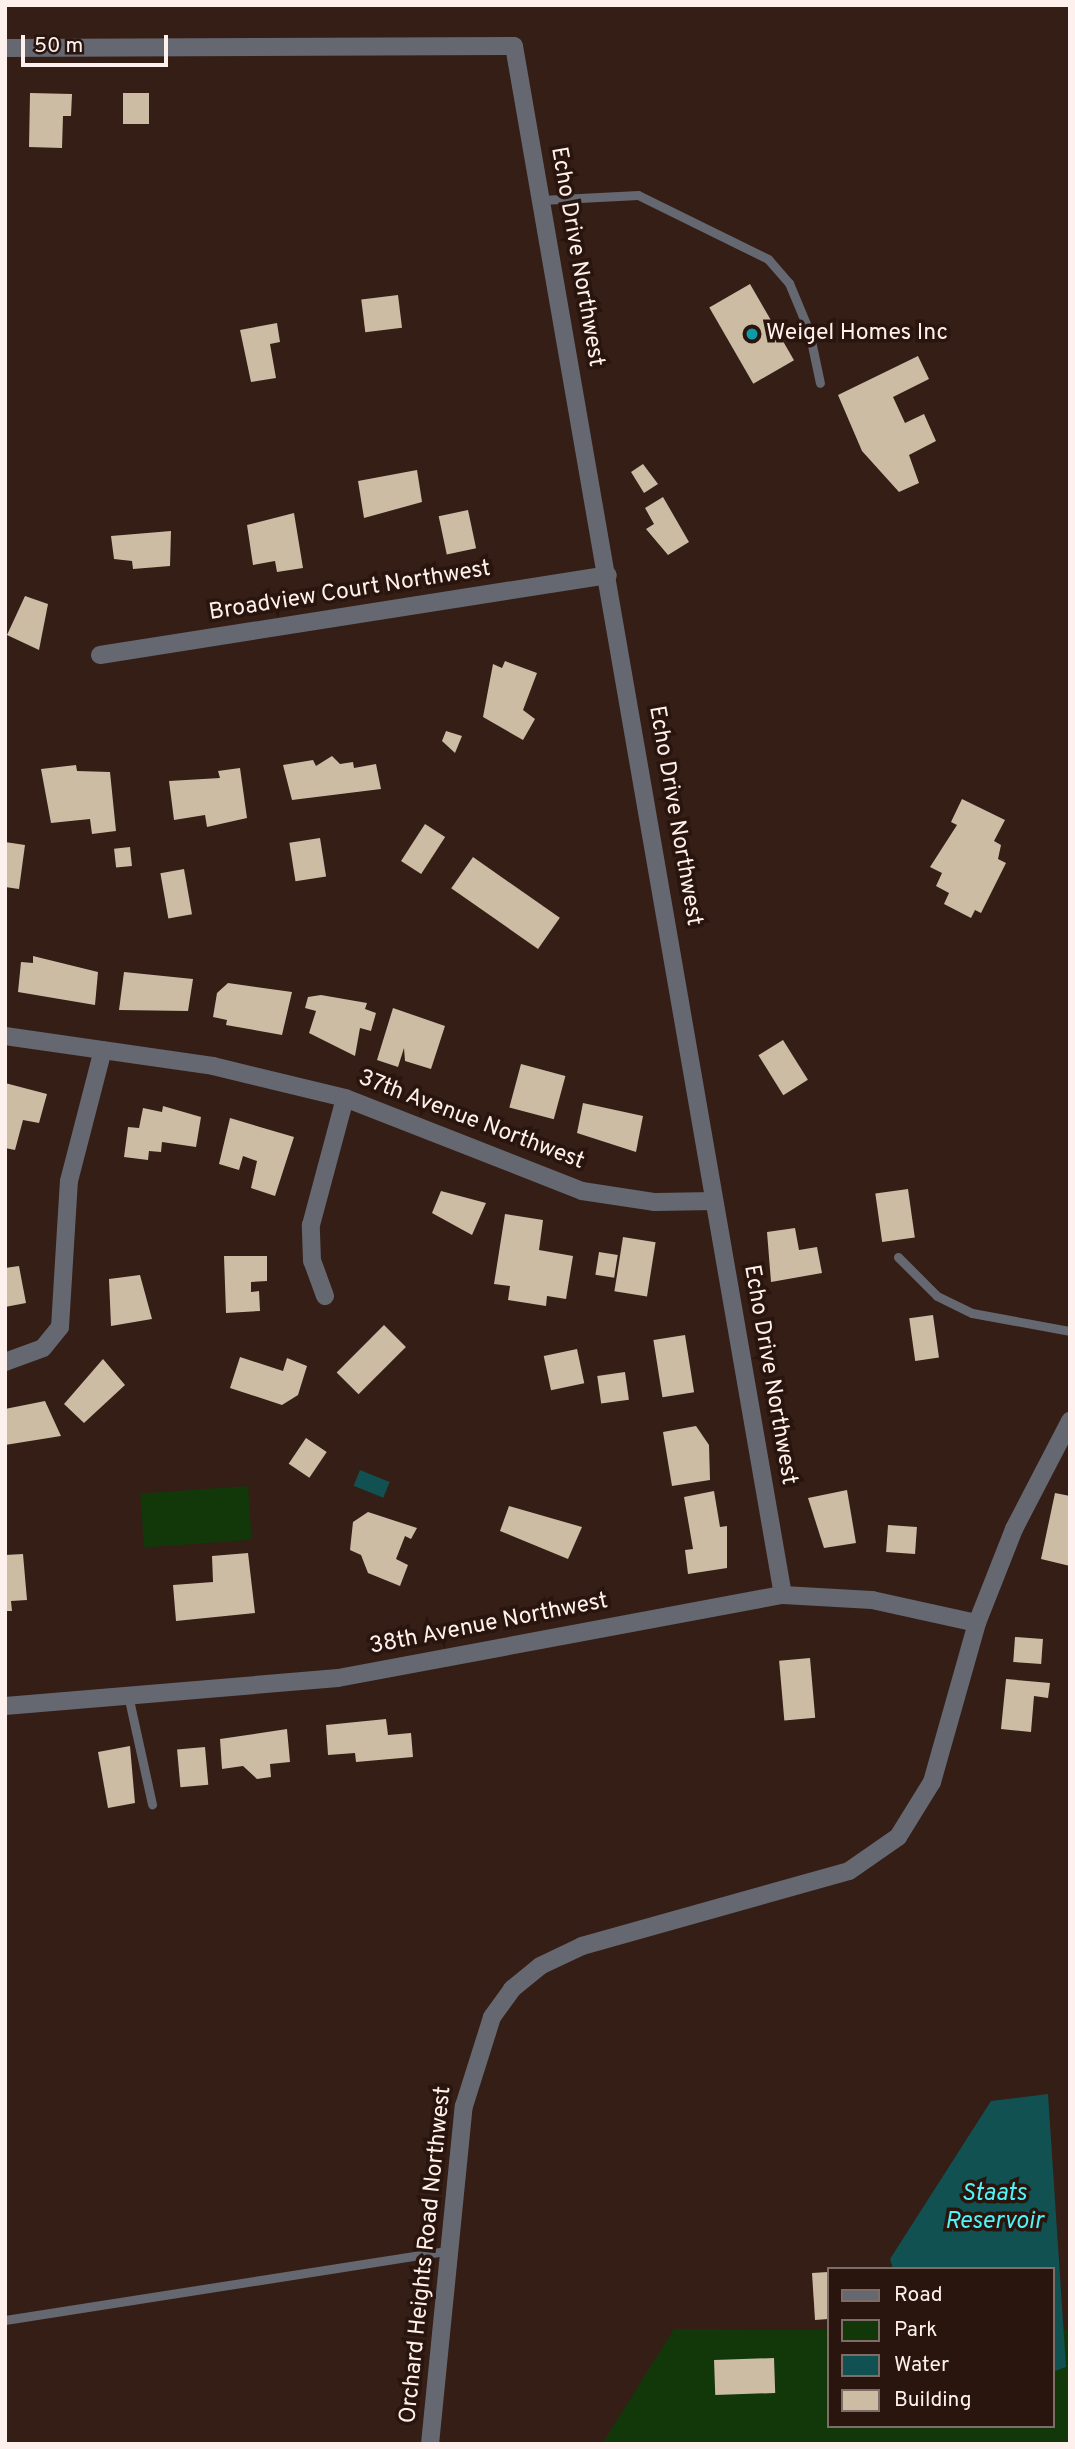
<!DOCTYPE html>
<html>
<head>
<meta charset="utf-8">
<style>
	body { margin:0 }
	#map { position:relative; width:1075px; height:2449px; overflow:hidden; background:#341e16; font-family:Overpass,sans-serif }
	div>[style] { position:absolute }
	.green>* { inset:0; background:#12380a; transform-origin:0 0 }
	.water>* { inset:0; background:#125152; transform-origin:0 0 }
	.building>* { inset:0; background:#ccbca4; transform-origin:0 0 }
	.service>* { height:9px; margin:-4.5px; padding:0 4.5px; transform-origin:4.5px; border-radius:4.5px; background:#656771 }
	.minor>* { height:18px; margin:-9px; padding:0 9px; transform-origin:9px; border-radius:9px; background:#656771 }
	.tertiary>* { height:18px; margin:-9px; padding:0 9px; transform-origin:9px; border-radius:9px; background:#656771 }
	.dots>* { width:19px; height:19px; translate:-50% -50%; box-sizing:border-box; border:4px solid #29150d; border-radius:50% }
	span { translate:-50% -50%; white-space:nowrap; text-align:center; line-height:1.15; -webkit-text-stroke:7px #29150d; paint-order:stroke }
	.street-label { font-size:23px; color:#fef1ed }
	.poi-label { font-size:23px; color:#fef1ed }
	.left { translate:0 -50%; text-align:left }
	.water-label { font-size:24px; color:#50f3f7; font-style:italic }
	.frame { position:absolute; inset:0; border:7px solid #fef1ed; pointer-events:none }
	.legend { position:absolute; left:827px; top:2267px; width:228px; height:161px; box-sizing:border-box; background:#29150d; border:2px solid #7e6d67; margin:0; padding:9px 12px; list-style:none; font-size:21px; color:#fef1ed }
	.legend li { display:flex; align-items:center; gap:14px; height:35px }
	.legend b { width:35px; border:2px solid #7e6d67 }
	.scale { position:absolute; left:21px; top:35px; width:147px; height:32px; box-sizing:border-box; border:4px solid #fef1ed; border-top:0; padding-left:9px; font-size:21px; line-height:24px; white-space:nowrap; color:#fef1ed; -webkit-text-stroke:5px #29150d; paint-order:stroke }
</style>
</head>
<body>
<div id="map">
	<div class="green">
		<div style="left:248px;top:1486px;width:54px;height:108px;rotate:86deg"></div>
		<div style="clip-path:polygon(674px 2329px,828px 2330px,828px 2426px,1052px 2426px,1052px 2330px,1070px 2330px,1070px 2444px,602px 2444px)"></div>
	</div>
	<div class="water">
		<div style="left:360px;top:1470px;width:32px;height:17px;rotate:22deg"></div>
		<div style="clip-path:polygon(1048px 2094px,1066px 2367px,1052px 2372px,1052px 2269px,893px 2269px,890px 2259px,991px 2101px)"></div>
	</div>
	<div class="building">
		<div style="clip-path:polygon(30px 93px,72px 94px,71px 116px,63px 116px,62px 148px,29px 147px)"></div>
		<div style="left:123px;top:93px;width:26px;height:31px"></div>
		<div style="left:750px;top:284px;width:88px;height:47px;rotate:60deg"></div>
		<div style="left:398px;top:295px;width:33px;height:37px;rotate:83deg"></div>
		<div style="clip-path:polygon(277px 323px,280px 342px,270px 344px,276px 378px,251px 382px,240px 330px)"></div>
		<div style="clip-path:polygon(918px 356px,929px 379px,893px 397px,905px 423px,924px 414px,936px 441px,909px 455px,919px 483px,899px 492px,862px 451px,838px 395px)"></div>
		<div style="clip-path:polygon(643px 464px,658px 484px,644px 493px,631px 472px)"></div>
		<div style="clip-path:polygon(417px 470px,422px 502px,364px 518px,358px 481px)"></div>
		<div style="clip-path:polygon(663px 497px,689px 542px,668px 555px,646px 529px,654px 524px,645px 508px)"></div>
		<div style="left:468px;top:510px;width:39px;height:30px;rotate:78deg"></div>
		<div style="clip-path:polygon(294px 513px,303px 568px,277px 572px,275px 561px,253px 565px,247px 525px)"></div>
		<div style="clip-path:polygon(171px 531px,170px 566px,133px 569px,132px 561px,114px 559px,111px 536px)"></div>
		<div style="clip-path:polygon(25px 596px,48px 604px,39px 650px,7px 635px)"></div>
		<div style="clip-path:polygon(505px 661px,537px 673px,523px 710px,535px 719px,523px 740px,483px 717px,493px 664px,502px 668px)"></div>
		<div style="clip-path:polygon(446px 731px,462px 736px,455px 753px,442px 741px)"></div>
		<div style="clip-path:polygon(332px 756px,340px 764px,353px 762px,354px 768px,376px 764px,381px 789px,292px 800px,283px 765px,313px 760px,316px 766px)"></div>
		<div style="clip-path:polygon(76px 765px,77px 771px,110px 772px,116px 831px,92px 834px,90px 819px,51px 823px,41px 769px)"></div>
		<div style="clip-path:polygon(240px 768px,247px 818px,207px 827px,205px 815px,174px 820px,169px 781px,220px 778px,218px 771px)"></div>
		<div style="clip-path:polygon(962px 799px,1005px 820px,994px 841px,1001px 845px,998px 859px,1006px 863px,981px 913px,975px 910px,971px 918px,944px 904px,949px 893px,936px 886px,942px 873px,930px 867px,957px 825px,951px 822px)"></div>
		<div style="left:425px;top:824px;width:24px;height:44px;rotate:33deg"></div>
		<div style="left:320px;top:838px;width:39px;height:31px;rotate:81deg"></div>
		<div style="clip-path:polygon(5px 842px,25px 845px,19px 889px,5px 887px)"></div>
		<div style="left:130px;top:847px;width:19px;height:16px;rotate:84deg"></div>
		<div style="left:473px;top:857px;width:106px;height:38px;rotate:35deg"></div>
		<div style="left:184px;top:869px;width:46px;height:24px;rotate:80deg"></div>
		<div style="clip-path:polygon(33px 956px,98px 972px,95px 1005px,18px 992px,21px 962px,33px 963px)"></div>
		<div style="clip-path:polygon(124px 972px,193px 979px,188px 1011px,119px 1010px)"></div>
		<div style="clip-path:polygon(228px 983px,292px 992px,282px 1035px,226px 1025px,227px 1020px,213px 1017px,217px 993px)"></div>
		<div style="clip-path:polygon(321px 995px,367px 1003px,365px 1009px,376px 1013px,371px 1031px,360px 1028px,355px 1056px,309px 1033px,316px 1011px,305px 1008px,308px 997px)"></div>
		<div style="clip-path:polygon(393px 1008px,445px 1026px,431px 1069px,405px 1061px,404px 1048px,398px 1067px,377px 1060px)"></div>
		<div style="left:783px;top:1040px;width:47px;height:29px;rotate:58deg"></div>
		<div style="left:521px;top:1064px;width:46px;height:45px;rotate:15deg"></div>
		<div style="clip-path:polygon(5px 1083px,47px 1094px,39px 1123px,23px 1120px,15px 1150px,5px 1148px)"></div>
		<div style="clip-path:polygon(583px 1103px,643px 1116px,636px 1152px,577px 1133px)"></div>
		<div style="clip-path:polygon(163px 1106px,201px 1117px,196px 1147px,162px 1142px,161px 1152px,149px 1151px,148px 1160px,124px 1157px,128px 1127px,139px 1128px,143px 1108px,162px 1112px)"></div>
		<div style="clip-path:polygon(230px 1118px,294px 1137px,275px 1196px,251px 1188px,257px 1161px,243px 1156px,239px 1170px,219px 1164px)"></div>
		<div style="left:908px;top:1189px;width:49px;height:33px;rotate:82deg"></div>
		<div style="clip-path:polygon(441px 1191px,486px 1203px,472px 1235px,432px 1213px)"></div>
		<div style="clip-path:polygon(505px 1214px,543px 1220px,539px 1250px,573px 1256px,566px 1299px,547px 1296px,546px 1306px,508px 1300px,510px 1286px,494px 1284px)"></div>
		<div style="clip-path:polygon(795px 1228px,799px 1250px,817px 1247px,822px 1273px,771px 1282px,767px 1232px)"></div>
		<div style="left:623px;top:1237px;width:33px;height:55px;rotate:9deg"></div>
		<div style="left:599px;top:1252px;width:19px;height:23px;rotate:9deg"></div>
		<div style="clip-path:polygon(224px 1256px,267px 1256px,267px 1281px,251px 1282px,251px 1292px,259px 1291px,260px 1311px,226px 1313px)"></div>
		<div style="clip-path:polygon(19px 1266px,26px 1303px,5px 1307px,5px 1268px)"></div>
		<div style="clip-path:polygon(140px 1275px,152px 1319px,111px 1326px,109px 1279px)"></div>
		<div style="left:933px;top:1315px;width:43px;height:24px;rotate:82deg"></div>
		<div style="left:384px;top:1325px;width:31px;height:67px;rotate:45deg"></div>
		<div style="left:685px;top:1335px;width:58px;height:32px;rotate:81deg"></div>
		<div style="left:577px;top:1349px;width:35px;height:34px;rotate:78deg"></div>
		<div style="clip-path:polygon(240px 1357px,283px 1371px,287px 1358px,307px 1366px,298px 1395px,282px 1405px,230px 1388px)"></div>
		<div style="clip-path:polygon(103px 1359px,125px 1385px,84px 1423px,64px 1404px)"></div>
		<div style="left:625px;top:1372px;width:28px;height:28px;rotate:82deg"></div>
		<div style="clip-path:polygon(45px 1401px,61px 1436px,5px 1445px,5px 1409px)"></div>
		<div style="clip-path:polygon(696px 1426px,709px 1445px,710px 1480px,672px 1486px,663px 1432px)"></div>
		<div style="left:306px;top:1438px;width:25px;height:31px;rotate:34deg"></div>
		<div style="clip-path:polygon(847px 1490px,856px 1543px,824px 1548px,808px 1498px)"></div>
		<div style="clip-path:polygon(714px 1491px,720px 1527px,727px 1526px,727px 1568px,688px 1574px,685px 1550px,693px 1549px,684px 1497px)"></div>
		<div style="clip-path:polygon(1055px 1493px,1070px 1496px,1070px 1566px,1041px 1559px)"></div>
		<div style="clip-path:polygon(509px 1506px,582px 1527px,568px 1559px,500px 1531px)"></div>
		<div style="clip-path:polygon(368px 1512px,417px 1528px,411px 1539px,405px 1536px,396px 1559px,408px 1565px,400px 1586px,368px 1573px,361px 1555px,350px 1550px,353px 1522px)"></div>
		<div style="left:888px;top:1525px;width:29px;height:27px;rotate:4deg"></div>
		<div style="clip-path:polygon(248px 1553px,255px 1613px,176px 1621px,173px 1585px,213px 1582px,212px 1556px)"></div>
		<div style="clip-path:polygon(23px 1554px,27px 1600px,11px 1601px,12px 1611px,5px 1611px,5px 1555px)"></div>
		<div style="left:1015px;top:1637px;width:28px;height:25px;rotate:4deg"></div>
		<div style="left:810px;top:1658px;width:60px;height:31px;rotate:85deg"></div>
		<div style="clip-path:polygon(1006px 1679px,1050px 1683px,1048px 1698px,1034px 1696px,1031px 1732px,1001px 1729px)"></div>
		<div style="clip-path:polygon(386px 1719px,388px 1735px,411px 1733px,413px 1757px,356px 1762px,355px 1753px,328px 1755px,326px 1725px)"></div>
		<div style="clip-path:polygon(287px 1729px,290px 1762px,270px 1764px,271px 1777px,257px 1779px,243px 1766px,222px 1769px,220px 1739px)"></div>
		<div style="clip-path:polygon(130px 1746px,135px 1803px,108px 1808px,98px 1752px)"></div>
		<div style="left:205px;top:1747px;width:38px;height:28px;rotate:85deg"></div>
		<div style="clip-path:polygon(828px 2272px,828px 2319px,815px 2320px,812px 2273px)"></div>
		<div style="left:774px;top:2358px;width:35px;height:60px;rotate:88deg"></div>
	</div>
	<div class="service">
		<div style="left:541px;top:200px;width:97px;rotate:-3deg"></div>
		<div style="left:638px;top:195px;width:145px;rotate:26.2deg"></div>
		<div style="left:768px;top:259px;width:32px;rotate:49deg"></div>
		<div style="left:789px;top:283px;width:52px;rotate:67.4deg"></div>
		<div style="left:809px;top:331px;width:53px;rotate:78.1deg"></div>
		<div style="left:898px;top:1257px;width:55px;rotate:45deg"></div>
		<div style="left:937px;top:1296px;width:39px;rotate:26deg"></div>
		<div style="left:972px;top:1313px;width:100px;rotate:10.4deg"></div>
		<div style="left:128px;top:1695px;width:112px;rotate:77.6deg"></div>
		<div style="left:5px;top:2320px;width:450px;rotate:-8.9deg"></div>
	</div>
	<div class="minor">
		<div style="left:5px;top:48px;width:509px;rotate:-0.23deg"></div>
		<div style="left:514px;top:46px;width:1572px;rotate:80.15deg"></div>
		<div style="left:100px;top:655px;width:514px;rotate:-8.95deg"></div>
		<div style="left:5px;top:1036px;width:210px;rotate:8.2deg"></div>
		<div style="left:213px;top:1066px;width:136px;rotate:13.6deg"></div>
		<div style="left:345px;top:1098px;width:255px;rotate:21.4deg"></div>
		<div style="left:582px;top:1191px;width:74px;rotate:8.6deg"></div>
		<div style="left:655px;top:1202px;width:59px;rotate:-1deg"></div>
		<div style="left:325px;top:1296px;width:37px;rotate:-110deg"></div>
		<div style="left:312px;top:1261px;width:36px;rotate:-92deg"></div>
		<div style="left:311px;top:1225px;width:131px;rotate:-75deg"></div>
		<div style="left:5px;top:1362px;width:40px;rotate:-20.2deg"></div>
		<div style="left:43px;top:1348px;width:27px;rotate:-51deg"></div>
		<div style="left:60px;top:1327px;width:146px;rotate:-86.5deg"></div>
		<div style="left:69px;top:1181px;width:135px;rotate:-75.5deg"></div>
		<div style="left:5px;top:1706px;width:334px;rotate:-4.8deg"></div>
		<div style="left:338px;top:1678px;width:453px;rotate:-10.6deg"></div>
		<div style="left:783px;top:1595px;width:89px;rotate:3.2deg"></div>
		<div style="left:872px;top:1600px;width:107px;rotate:12.4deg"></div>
	</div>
	<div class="tertiary">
		<div style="left:430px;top:2444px;width:340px;rotate:-84.3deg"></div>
		<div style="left:464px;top:2106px;width:93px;rotate:-72.5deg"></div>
		<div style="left:492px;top:2017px;width:34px;rotate:-54deg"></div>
		<div style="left:512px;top:1989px;width:36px;rotate:-39deg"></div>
		<div style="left:540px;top:1966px;width:47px;rotate:-25.5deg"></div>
		<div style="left:582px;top:1946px;width:277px;rotate:-15.7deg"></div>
		<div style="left:849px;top:1871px;width:60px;rotate:-34.8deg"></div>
		<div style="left:898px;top:1837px;width:65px;rotate:-58.3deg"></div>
		<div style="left:932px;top:1782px;width:165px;rotate:-74.2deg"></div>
		<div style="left:977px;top:1623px;width:101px;rotate:-68.5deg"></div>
		<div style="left:1014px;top:1529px;width:122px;rotate:-62.6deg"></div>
	</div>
	<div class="dots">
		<div style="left:752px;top:334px;background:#0f9aa8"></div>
	</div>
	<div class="street-label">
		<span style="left:576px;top:257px;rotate:80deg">Echo Drive Northwest</span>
		<span style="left:350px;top:592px;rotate:-9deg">Broadview Court Northwest</span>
		<span style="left:674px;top:816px;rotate:80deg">Echo Drive Northwest</span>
		<span style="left:471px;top:1121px;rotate:21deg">37th Avenue Northwest</span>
		<span style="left:769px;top:1375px;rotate:80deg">Echo Drive Northwest</span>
		<span style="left:489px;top:1625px;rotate:-11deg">38th Avenue Northwest</span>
		<span style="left:427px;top:2255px;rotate:-84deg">Orchard Heights Road Northwest</span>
	</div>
	<div class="poi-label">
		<span class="left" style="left:766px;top:334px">Weigel Homes Inc</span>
	</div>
	<div class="water-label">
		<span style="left:994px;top:2209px">Staats<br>Reservoir</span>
	</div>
	<div class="frame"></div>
	<ul class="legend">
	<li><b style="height:9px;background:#656771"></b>Road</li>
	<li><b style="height:19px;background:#12380a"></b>Park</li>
	<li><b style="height:19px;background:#125152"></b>Water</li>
	<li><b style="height:19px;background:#ccbca4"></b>Building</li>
	</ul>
	<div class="scale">50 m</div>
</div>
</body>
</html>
